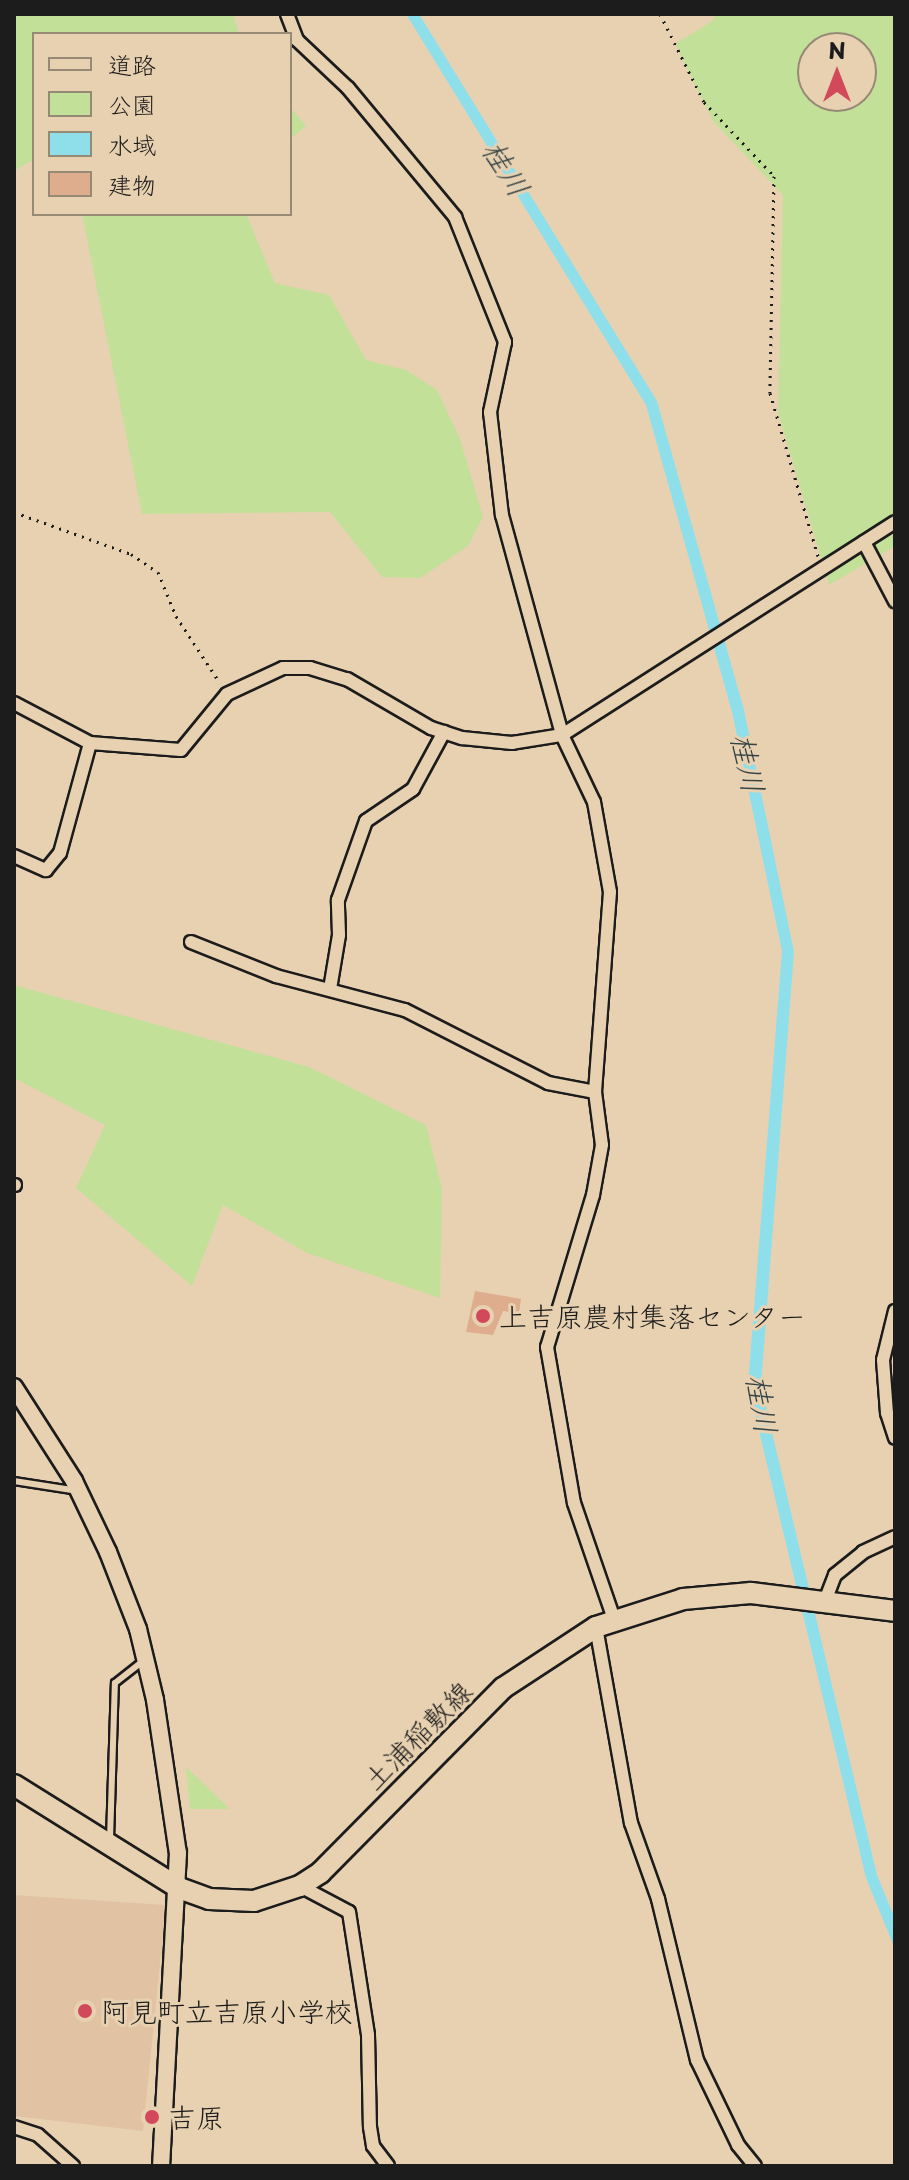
<!DOCTYPE html>
<html>
<head>
<meta charset="utf-8">
<style>
	body { margin:0 }
	#map { position:relative; width:909px; height:2180px; overflow:hidden; background:#e8d1b1; font-family:"Playpen Sans","Klee One",sans-serif }
	div>[style] { position:absolute }
	.built>* { inset:0; background:#e1c3a3 }
	.green>* { inset:0; background:#c3e098 }
	.water>* { inset:0; background:#8fdfeb }
	.building>* { inset:0; background:#ddad8e }
	.path>* { height:3px; margin-top:-1.5px; transform-origin:0; background:repeating-linear-gradient(90deg,#1c1c1c 0 2px,transparent 0 8px) }
	.roads { filter:drop-shadow(2px 0 #1c1c1c) drop-shadow(-2px 0 #1c1c1c) drop-shadow(0 2px #1c1c1c) drop-shadow(0 -2px #1c1c1c) }
	.service>* { height:6px; margin:-3px; padding:0 3px; transform-origin:3px; border-radius:3px; background:#e8d1b1 }
	.minor>* { height:12px; margin:-6px; padding:0 6px; transform-origin:6px; border-radius:6px; background:#e8d1b1 }
	.tertiary>* { height:16px; margin:-8px; padding:0 8px; transform-origin:8px; border-radius:8px; background:#e8d1b1 }
	.primary>* { height:20px; margin:-10px; padding:0 10px; transform-origin:10px; border-radius:10px; background:#e8d1b1 }
	.dots>* { width:22px; height:22px; translate:-50% -50%; box-sizing:border-box; border:4px solid #e8d1b1; border-radius:50% }
	span { translate:-50% -50%; white-space:nowrap; text-align:center; line-height:1.15; -webkit-text-stroke:6px #e8d1b1; paint-order:stroke }
	.poi-label { font-size:28px; color:#1c1c1c }
	.left { translate:0 -50%; text-align:left }
	.street-label { font-size:28px; color:#1c1c1c }
	.water-label { font-size:30px; color:#334345; font-style:italic }
	.frame { position:absolute; inset:0; border:16px solid #1c1c1c; pointer-events:none }
	.legend { position:absolute; left:32px; top:32px; width:260px; height:184px; box-sizing:border-box; background:#e8d1b1; border:2px solid #968975; margin:0; padding:10px 14px; list-style:none; font-size:24px; color:#1c1c1c }
	.legend li { display:flex; align-items:center; gap:16px; height:40px }
	.legend b { width:40px; border:2px solid #968975 }
	.north { position:absolute; left:797px; top:32px; width:80px; height:80px; box-sizing:border-box; background:#e8d1b1; border:2px solid #968975; border-radius:50%; rotate:0deg; font-size:22px; font-weight:700; line-height:32px; text-align:center; color:#1c1c1c }
	.north::after { content:''; display:block; margin:auto; width:28px; height:36px; background:#d1495b; clip-path:polygon(50% 0,100% 100%,50% 72%,0 100%) }
</style>
</head>
<body>
<div id="map">
	<div class="built">
		<div style="clip-path:polygon(14px 1895px,166px 1905px,143px 2131px,14px 2116px)"></div>
	</div>
	<div class="green">
		<div style="clip-path:polygon(14px 14px,233px 14px,239px 34px,34px 34px,34px 159px,14px 171px)"></div>
		<div style="clip-path:polygon(evenodd,714px 14px,895px 14px,895px 546px,829px 585px,778px 412px,783px 195px,713px 121px,675px 44px,714px 20px,714px 14px,813px 48px,861px 48px,861px 96px,813px 96px,813px 48px)"></div>
		<div style="clip-path:polygon(290px 107px,306px 126px,290px 139px)"></div>
		<div style="clip-path:polygon(82px 214px,246px 214px,275px 283px,329px 295px,366px 360px,406px 370px,437px 390px,460px 439px,483px 517px,468px 546px,420px 578px,382px 577px,330px 512px,142px 514px)"></div>
		<div style="clip-path:polygon(14px 985px,309px 1067px,426px 1125px,442px 1189px,440px 1298px,307px 1253px,223px 1205px,192px 1286px,76px 1188px,105px 1125px,14px 1078px)"></div>
		<div style="clip-path:polygon(186px 1767px,230px 1809px,190px 1809px)"></div>
	</div>
	<div class="water">
		<div style="clip-path:polygon(406px 14px,419px 14px,657px 401px,744px 710px,794px 952px,761px 1386px,877px 1875px,895px 1919px,895px 1949px,866px 1878px,748px 1385px,782px 951px,732px 712px,646px 405px)"></div>
	</div>
	<div class="building">
		<div style="clip-path:polygon(475px 1291px,521px 1299px,519px 1313px,503px 1311px,493px 1335px,466px 1332px)"></div>
	</div>
	<div class="path">
		<div style="left:660px;top:14px;width:98px;rotate:63.4deg"></div>
		<div style="left:704px;top:102px;width:102px;rotate:46.6deg"></div>
		<div style="left:774px;top:176px;width:217px;rotate:91.1deg"></div>
		<div style="left:770px;top:393px;width:170px;rotate:73.6deg"></div>
		<div style="left:14px;top:512px;width:124px;rotate:19.7deg"></div>
		<div style="left:131px;top:554px;width:32px;rotate:34deg"></div>
		<div style="left:158px;top:572px;width:48px;rotate:67.8deg"></div>
		<div style="left:176px;top:616px;width:80px;rotate:56.7deg"></div>
	</div>
	<div class="roads">
		<div class="service">
			<div style="left:14px;top:1481px;width:65px;rotate:8.9deg"></div>
			<div style="left:110px;top:1839px;width:156px;rotate:-88.2deg"></div>
			<div style="left:115px;top:1683px;width:37px;rotate:-38deg"></div>
		</div>
		<div class="minor">
			<div style="left:287px;top:14px;width:28px;rotate:69deg"></div>
			<div style="left:297px;top:40px;width:70px;rotate:43.3deg"></div>
			<div style="left:348px;top:88px;width:168px;rotate:50.3deg"></div>
			<div style="left:455px;top:217px;width:135px;rotate:68.2deg"></div>
			<div style="left:505px;top:342px;width:72px;rotate:102.1deg"></div>
			<div style="left:490px;top:412px;width:104px;rotate:83.4deg"></div>
			<div style="left:502px;top:515px;width:228px;rotate:74.7deg"></div>
			<div style="left:562px;top:735px;width:74px;rotate:64.5deg"></div>
			<div style="left:594px;top:802px;width:91px;rotate:79.9deg"></div>
			<div style="left:610px;top:892px;width:201px;rotate:94.3deg"></div>
			<div style="left:595px;top:1092px;width:53px;rotate:82.5deg"></div>
			<div style="left:602px;top:1145px;width:51px;rotate:100.2deg"></div>
			<div style="left:593px;top:1195px;width:159px;rotate:106.8deg"></div>
			<div style="left:547px;top:1347px;width:158px;rotate:80.2deg"></div>
			<div style="left:574px;top:1503px;width:123px;rotate:71deg"></div>
			<div style="left:864px;top:542px;width:67px;rotate:62.3deg"></div>
			<div style="left:14px;top:703px;width:86px;rotate:27.8deg"></div>
			<div style="left:90px;top:743px;width:91px;rotate:4.4deg"></div>
			<div style="left:181px;top:750px;width:72px;rotate:-50.6deg"></div>
			<div style="left:227px;top:694px;width:62px;rotate:-24.9deg"></div>
			<div style="left:283px;top:668px;width:27px"></div>
			<div style="left:310px;top:668px;width:39px;rotate:17deg"></div>
			<div style="left:347px;top:679px;width:97px;rotate:30.3deg"></div>
			<div style="left:431px;top:728px;width:33px;rotate:18deg"></div>
			<div style="left:462px;top:738px;width:50px;rotate:5.7deg"></div>
			<div style="left:512px;top:743px;width:51px;rotate:-9.1deg"></div>
			<div style="left:562px;top:735px;width:395px;rotate:-32.6deg"></div>
			<div style="left:14px;top:856px;width:35px;rotate:24deg"></div>
			<div style="left:46px;top:870px;width:22px;rotate:-51deg"></div>
			<div style="left:60px;top:853px;width:114px;rotate:-74.7deg"></div>
			<div style="left:191px;top:942px;width:92px;rotate:21.8deg"></div>
			<div style="left:276px;top:976px;width:133px;rotate:14.8deg"></div>
			<div style="left:405px;top:1010px;width:161px;rotate:27deg"></div>
			<div style="left:548px;top:1083px;width:48px;rotate:10.8deg"></div>
			<div style="left:330px;top:989px;width:55px;rotate:-80.5deg"></div>
			<div style="left:339px;top:935px;width:35px;rotate:-92deg"></div>
			<div style="left:338px;top:900px;width:84px;rotate:-70.5deg"></div>
			<div style="left:366px;top:821px;width:57px;rotate:-34.2deg"></div>
			<div style="left:413px;top:789px;width:65px;rotate:-61.5deg"></div>
			<div style="left:14px;top:1185px;width:1px"></div>
			<div style="left:895px;top:1311px;width:50px;rotate:103.8deg"></div>
			<div style="left:883px;top:1360px;width:53px;rotate:85.7deg"></div>
			<div style="left:887px;top:1413px;width:26px;rotate:72deg"></div>
			<div style="left:825px;top:1601px;width:28px;rotate:-69deg"></div>
			<div style="left:835px;top:1575px;width:36px;rotate:-39deg"></div>
			<div style="left:863px;top:1552px;width:35px;rotate:-25deg"></div>
			<div style="left:596px;top:1627px;width:199px;rotate:79.9deg"></div>
			<div style="left:631px;top:1823px;width:81px;rotate:70.4deg"></div>
			<div style="left:658px;top:1899px;width:166px;rotate:76.4deg"></div>
			<div style="left:697px;top:2060px;width:94px;rotate:64.2deg"></div>
			<div style="left:738px;top:2145px;width:27px;rotate:51deg"></div>
			<div style="left:300px;top:1886px;width:55px;rotate:28deg"></div>
			<div style="left:349px;top:1912px;width:124px;rotate:81.2deg"></div>
			<div style="left:368px;top:2035px;width:92px;rotate:88.8deg"></div>
			<div style="left:370px;top:2127px;width:19px;rotate:81deg"></div>
			<div style="left:373px;top:2146px;width:25px;rotate:53deg"></div>
			<div style="left:14px;top:2127px;width:25px;rotate:18deg"></div>
			<div style="left:38px;top:2135px;width:47px;rotate:41.5deg"></div>
		</div>
		<div class="tertiary">
			<div style="left:14px;top:1387px;width:112px;rotate:57.4deg"></div>
			<div style="left:74px;top:1481px;width:79px;rotate:64.4deg"></div>
			<div style="left:108px;top:1552px;width:83px;rotate:68.7deg"></div>
			<div style="left:138px;top:1629px;width:73px;rotate:76.5deg"></div>
			<div style="left:155px;top:1700px;width:155px;rotate:81.5deg"></div>
			<div style="left:178px;top:1853px;width:313px;rotate:93.1deg"></div>
		</div>
		<div class="primary">
			<div style="left:14px;top:1785px;width:195px;rotate:32deg"></div>
			<div style="left:179px;top:1888px;width:32px;rotate:20deg"></div>
			<div style="left:209px;top:1899px;width:45px;rotate:2.5deg"></div>
			<div style="left:254px;top:1901px;width:48px;rotate:-18.1deg"></div>
			<div style="left:300px;top:1886px;width:24px;rotate:-33deg"></div>
			<div style="left:320px;top:1873px;width:260px;rotate:-45.3deg"></div>
			<div style="left:503px;top:1688px;width:111px;rotate:-33.3deg"></div>
			<div style="left:596px;top:1627px;width:91px;rotate:-17.8deg"></div>
			<div style="left:683px;top:1599px;width:68px;rotate:-5deg"></div>
			<div style="left:751px;top:1593px;width:145px;rotate:7.1deg"></div>
		</div>
	</div>
	<div class="dots">
		<div style="left:483px;top:1316px;background:#d1495b"></div>
		<div style="left:85px;top:2011px;background:#d1495b"></div>
		<div style="left:152px;top:2117px;background:#d1495b"></div>
	</div>
	<div class="poi-label">
		<span class="left" style="left:499px;top:1316px">上吉原農村集落センター</span>
		<span class="left" style="left:101px;top:2011px">阿見町立吉原小学校</span>
		<span class="left" style="left:168px;top:2117px">吉原</span>
	</div>
	<div class="street-label">
		<span style="left:417px;top:1735px;rotate:-45deg">土浦稲敷線</span>
	</div>
	<div class="water-label">
		<span style="left:507px;top:168px;rotate:58deg">桂川</span>
		<span style="left:749px;top:763px;rotate:78deg">桂川</span>
		<span style="left:763px;top:1404px;rotate:81deg">桂川</span>
	</div>
	<div class="frame"></div>
	<ul class="legend">
	<li><b style="height:10px;background:#e8d1b1"></b>道路</li>
	<li><b style="height:22px;background:#c3e098"></b>公園</li>
	<li><b style="height:22px;background:#8fdfeb"></b>水域</li>
	<li><b style="height:22px;background:#ddad8e"></b>建物</li>
	</ul>
	<div class="north">N</div>
</div>
</body>
</html>
